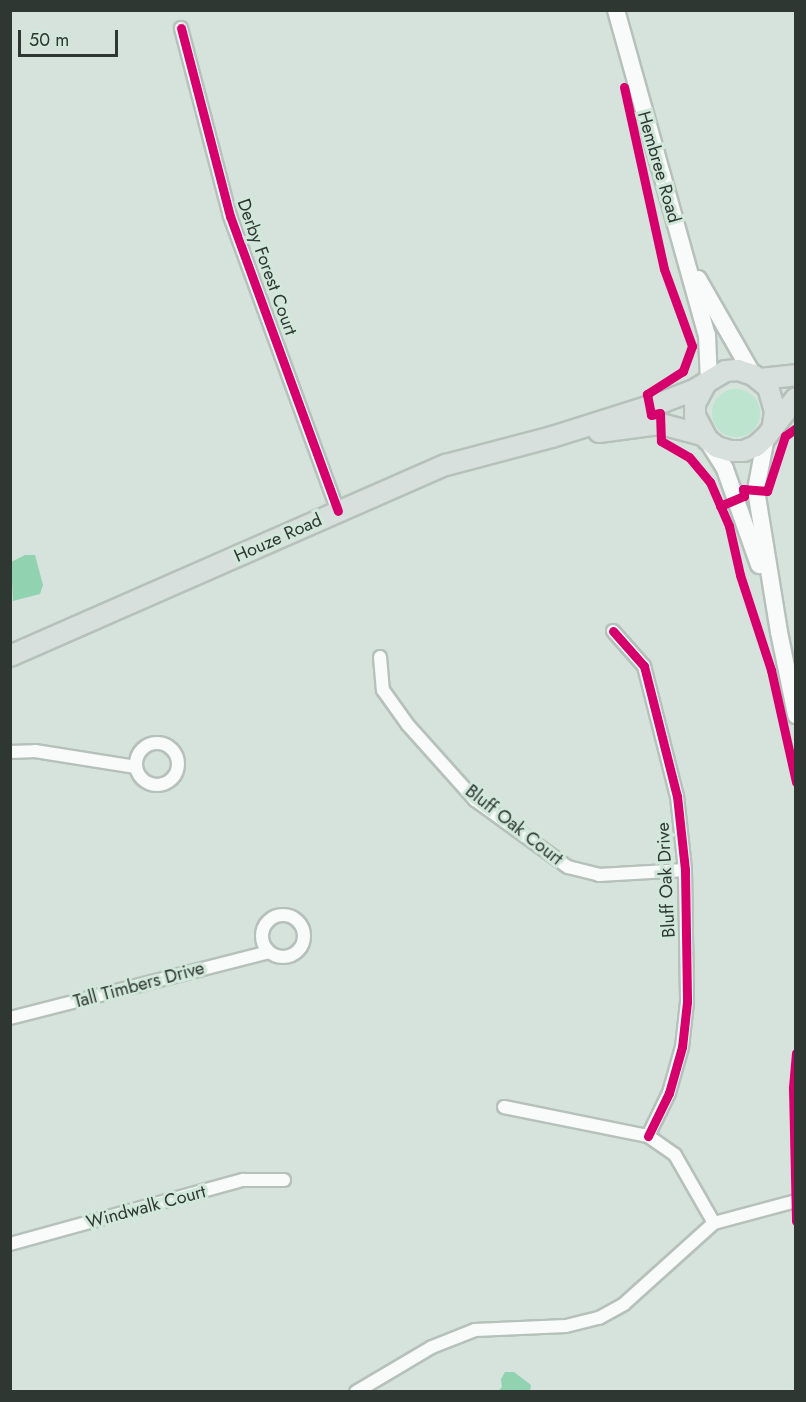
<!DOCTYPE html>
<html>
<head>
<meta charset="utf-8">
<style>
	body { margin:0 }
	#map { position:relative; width:806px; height:1402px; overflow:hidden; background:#d6e3dc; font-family:Jost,sans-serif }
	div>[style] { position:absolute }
	.green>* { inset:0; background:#bce4ce }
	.round { border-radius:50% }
	.water>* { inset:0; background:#91d2b1 }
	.roads { filter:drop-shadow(2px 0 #b6c1bb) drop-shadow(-2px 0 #b6c1bb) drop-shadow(0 2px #b6c1bb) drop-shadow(0 -2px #b6c1bb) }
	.street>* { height:12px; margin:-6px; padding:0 6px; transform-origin:6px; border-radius:6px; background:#f9fbfa }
	.street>.ring { margin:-6px; padding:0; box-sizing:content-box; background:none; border:12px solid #f9fbfa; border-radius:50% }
	.secondary>* { height:16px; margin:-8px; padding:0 8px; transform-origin:8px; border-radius:8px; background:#f9fbfa }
	.primary>* { height:20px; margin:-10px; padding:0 10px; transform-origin:10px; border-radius:10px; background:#d7e0dc }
	.cycleway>* { height:9px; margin:-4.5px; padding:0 4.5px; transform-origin:4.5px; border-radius:4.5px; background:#d6006c }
	span { translate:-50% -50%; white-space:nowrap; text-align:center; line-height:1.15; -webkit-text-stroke:6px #d1e8db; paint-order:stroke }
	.street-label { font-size:18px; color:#2e3732 }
	.frame { position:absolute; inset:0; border:12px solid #2e3732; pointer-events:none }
	.scale { position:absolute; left:18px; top:30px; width:100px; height:27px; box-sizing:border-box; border:3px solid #2e3732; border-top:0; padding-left:8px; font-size:18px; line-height:21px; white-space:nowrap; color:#2e3732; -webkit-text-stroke:4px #d1e8db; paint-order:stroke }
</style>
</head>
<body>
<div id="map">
	<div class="green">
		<div class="round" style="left:712px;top:389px;width:48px;height:48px"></div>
	</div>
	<div class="water">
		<div style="clip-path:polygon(25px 555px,35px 555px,43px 585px,40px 594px,13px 601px,11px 562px)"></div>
		<div style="clip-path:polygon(505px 1372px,514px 1372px,531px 1385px,530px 1391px,498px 1391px,502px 1387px,501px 1379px)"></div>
	</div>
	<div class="roads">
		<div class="street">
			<div style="left:181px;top:28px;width:194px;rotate:75.4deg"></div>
			<div style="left:230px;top:216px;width:314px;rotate:69.9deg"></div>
			<div style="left:613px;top:631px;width:47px;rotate:48.5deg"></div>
			<div style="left:644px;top:666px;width:134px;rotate:75.8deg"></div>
			<div style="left:677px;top:796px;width:74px;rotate:83.8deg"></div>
			<div style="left:685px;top:870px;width:132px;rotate:89.1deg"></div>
			<div style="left:687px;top:1002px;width:45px;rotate:96.3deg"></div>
			<div style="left:682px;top:1047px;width:48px;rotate:105.8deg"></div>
			<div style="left:669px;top:1093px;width:48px;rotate:116deg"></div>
			<div style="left:380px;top:657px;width:33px;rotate:85deg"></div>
			<div style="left:383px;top:690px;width:43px;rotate:54.5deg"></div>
			<div style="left:408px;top:725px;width:101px;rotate:48.2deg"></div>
			<div style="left:475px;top:800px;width:115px;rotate:35.8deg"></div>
			<div style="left:568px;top:867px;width:32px;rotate:14deg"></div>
			<div style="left:599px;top:875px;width:86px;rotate:-3.3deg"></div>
			<div class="ring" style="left:136px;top:743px;width:30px;height:30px"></div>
			<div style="left:10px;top:752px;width:25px;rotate:-2deg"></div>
			<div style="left:35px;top:751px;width:102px;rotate:9deg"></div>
			<div class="ring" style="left:262px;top:915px;width:30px;height:30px"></div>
			<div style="left:10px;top:1018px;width:266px;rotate:-14.3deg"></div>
			<div style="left:504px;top:1107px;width:147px;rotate:11.4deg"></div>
			<div style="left:648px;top:1136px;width:33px;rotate:35deg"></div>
			<div style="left:675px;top:1155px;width:78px;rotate:60.2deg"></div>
			<div style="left:10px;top:1244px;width:242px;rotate:-15.4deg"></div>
			<div style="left:243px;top:1180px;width:41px"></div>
			<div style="left:356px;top:1392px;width:88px;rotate:-30.6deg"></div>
			<div style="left:432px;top:1347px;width:46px;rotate:-21.6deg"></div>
			<div style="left:475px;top:1330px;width:91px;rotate:-2.5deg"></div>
			<div style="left:566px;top:1326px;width:34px;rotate:-14deg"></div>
			<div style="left:599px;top:1318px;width:29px;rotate:-29deg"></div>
			<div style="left:624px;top:1304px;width:121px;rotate:-42deg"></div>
			<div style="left:714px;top:1223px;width:85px;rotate:-15deg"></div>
		</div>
		<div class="secondary">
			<div style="left:616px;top:10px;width:337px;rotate:74.4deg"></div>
			<div style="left:707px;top:335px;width:45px;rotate:87.5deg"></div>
			<div style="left:698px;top:279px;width:111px;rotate:60.2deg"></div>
			<div style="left:766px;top:437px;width:54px;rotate:100.7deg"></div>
			<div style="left:756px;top:490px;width:144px;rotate:80.8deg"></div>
			<div style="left:779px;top:632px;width:85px;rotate:78.4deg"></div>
			<div style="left:707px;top:440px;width:34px;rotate:58deg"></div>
			<div style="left:725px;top:469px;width:102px;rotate:70.5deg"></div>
		</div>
		<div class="primary">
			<div style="left:760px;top:379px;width:36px;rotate:-6deg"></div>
			<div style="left:706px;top:383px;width:24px;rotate:118deg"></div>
			<div style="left:695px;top:404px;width:12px;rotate:90deg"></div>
			<div style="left:695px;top:416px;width:26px;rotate:62deg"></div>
			<div style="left:707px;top:439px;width:13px;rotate:39deg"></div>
			<div style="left:717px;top:447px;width:14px;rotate:17deg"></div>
			<div style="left:730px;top:451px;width:14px"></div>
			<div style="left:744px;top:451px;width:13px;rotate:-23deg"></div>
			<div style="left:756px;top:446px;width:13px;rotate:-42deg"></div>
			<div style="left:766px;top:437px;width:49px;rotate:-52.4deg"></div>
			<div style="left:599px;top:432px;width:63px;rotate:-7.4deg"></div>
			<div style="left:661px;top:424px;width:42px;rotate:15deg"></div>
			<div style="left:10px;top:656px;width:476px;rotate:-23.7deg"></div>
			<div style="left:446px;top:465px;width:110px;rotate:-14.8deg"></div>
			<div style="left:552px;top:437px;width:116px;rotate:-17.5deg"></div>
			<div style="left:663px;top:402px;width:33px;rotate:-21deg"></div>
			<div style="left:694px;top:390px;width:37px;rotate:-31deg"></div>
			<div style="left:726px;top:371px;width:12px;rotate:-5deg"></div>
			<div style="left:738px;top:370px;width:16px;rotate:18deg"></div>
			<div style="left:753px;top:375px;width:19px;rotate:39deg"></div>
			<div style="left:768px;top:387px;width:25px;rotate:74deg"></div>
			<div style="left:775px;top:411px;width:14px;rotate:98deg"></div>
		</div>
	</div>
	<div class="cycleway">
		<div style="left:181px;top:28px;width:194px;rotate:75.4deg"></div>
		<div style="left:230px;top:216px;width:314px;rotate:69.9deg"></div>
		<div style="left:624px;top:87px;width:186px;rotate:77.6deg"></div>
		<div style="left:664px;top:269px;width:82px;rotate:70deg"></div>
		<div style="left:692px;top:346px;width:27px;rotate:110deg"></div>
		<div style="left:683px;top:371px;width:43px;rotate:147.4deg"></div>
		<div style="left:647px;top:394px;width:21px;rotate:79deg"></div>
		<div style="left:651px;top:415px;width:9px;rotate:-13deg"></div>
		<div style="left:660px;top:413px;width:28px;rotate:88deg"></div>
		<div style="left:661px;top:441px;width:32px;rotate:30deg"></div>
		<div style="left:689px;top:457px;width:33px;rotate:50deg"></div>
		<div style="left:710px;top:482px;width:48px;rotate:66.6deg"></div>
		<div style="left:729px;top:526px;width:50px;rotate:77.3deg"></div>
		<div style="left:740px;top:575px;width:100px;rotate:71.9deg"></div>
		<div style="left:771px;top:670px;width:115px;rotate:77.4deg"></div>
		<div style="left:720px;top:506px;width:26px;rotate:-23deg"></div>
		<div style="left:744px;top:496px;width:7px;rotate:-98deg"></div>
		<div style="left:743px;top:489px;width:24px;rotate:5deg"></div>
		<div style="left:767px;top:491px;width:58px;rotate:-71.9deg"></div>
		<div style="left:785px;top:436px;width:14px;rotate:-36deg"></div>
		<div style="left:613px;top:631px;width:47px;rotate:48.5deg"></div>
		<div style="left:644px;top:666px;width:134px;rotate:75.8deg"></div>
		<div style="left:677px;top:796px;width:74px;rotate:83.8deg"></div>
		<div style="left:685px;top:870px;width:132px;rotate:89.1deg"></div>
		<div style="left:687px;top:1002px;width:45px;rotate:96.3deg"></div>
		<div style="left:682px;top:1047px;width:48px;rotate:105.8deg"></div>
		<div style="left:669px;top:1093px;width:48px;rotate:116deg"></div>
		<div style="left:796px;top:1053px;width:35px;rotate:95deg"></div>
		<div style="left:793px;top:1088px;width:133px;rotate:88.7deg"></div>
	</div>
	<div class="street-label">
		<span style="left:659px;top:167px;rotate:74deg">Hembree Road</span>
		<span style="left:267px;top:267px;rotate:70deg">Derby Forest Court</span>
		<span style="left:278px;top:538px;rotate:-24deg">Houze Road</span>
		<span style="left:514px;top:825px;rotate:38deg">Bluff Oak Court</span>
		<span style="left:666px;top:880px;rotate:-93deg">Bluff Oak Drive</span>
		<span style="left:139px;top:985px;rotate:-15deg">Tall Timbers Drive</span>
		<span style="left:146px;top:1207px;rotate:-15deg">Windwalk Court</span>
	</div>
	<div class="frame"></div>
	<div class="scale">50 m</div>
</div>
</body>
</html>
